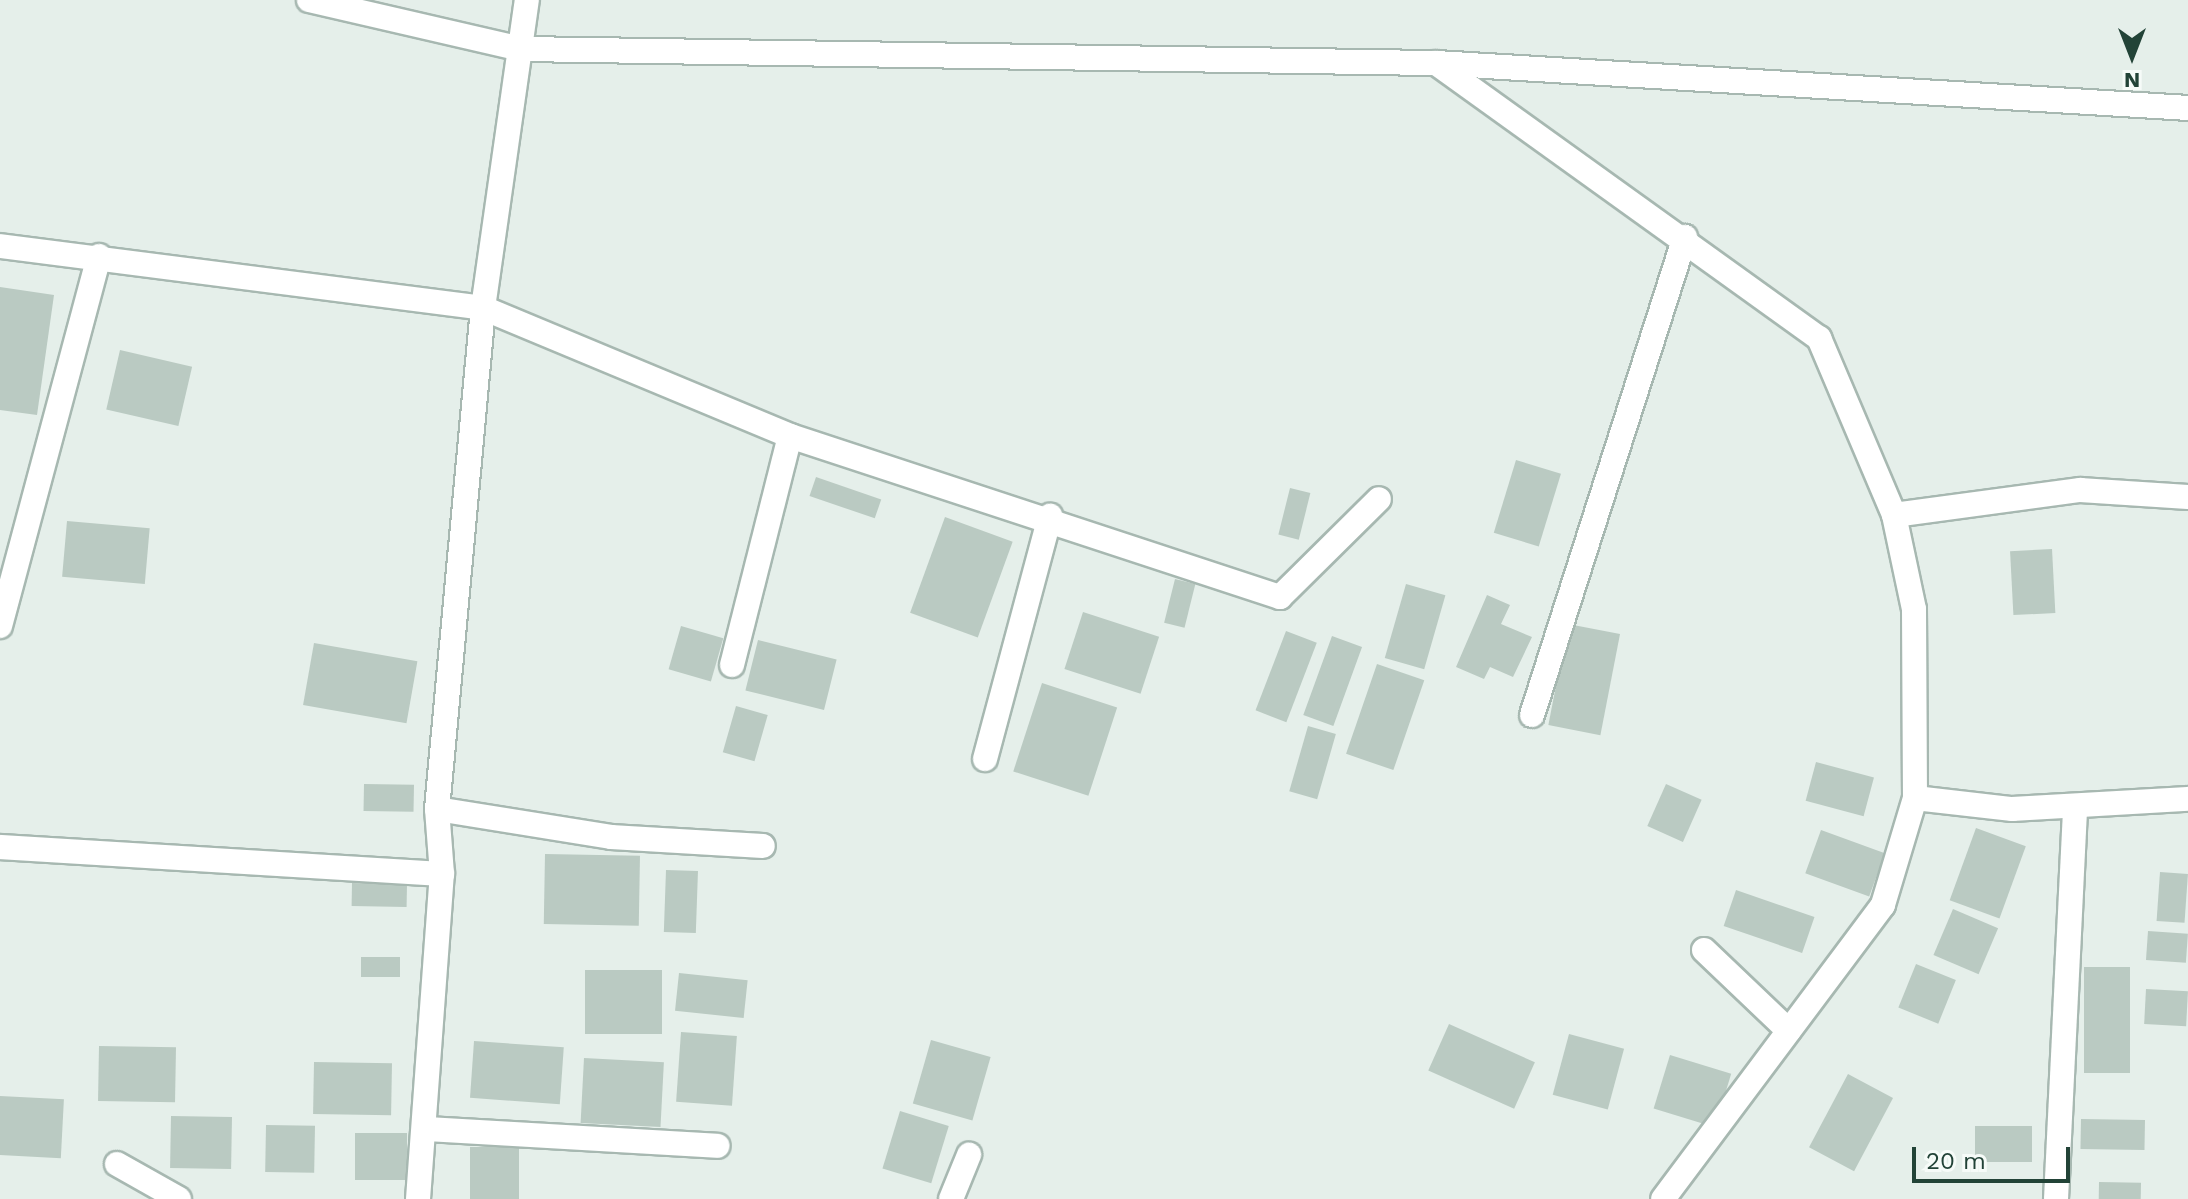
<!DOCTYPE html>
<html>
<head>
<meta charset="utf-8">
<style>
	body { margin:0 }
	#map { position:relative; width:2188px; height:1199px; overflow:hidden; background:#e5efea; font-family:"Work Sans",sans-serif }
	div>[style] { position:absolute }
	.building>* { inset:0; background:#bacac2; transform-origin:0 0 }
	.roads { filter:drop-shadow(2px 0 #a7b8b1) drop-shadow(-2px 0 #a7b8b1) drop-shadow(0 2px #a7b8b1) drop-shadow(0 -2px #a7b8b1) }
	.minor>* { height:24px; margin:-12px; padding:0 12px; transform-origin:12px; border-radius:12px; background:#fff }
	span { translate:-50% -50%; white-space:nowrap; text-align:center; line-height:1.15; -webkit-text-stroke:7px #f6fbf8; paint-order:stroke }
	.north { position:absolute; left:2092px; top:16px; width:80px; height:80px; -webkit-text-stroke:6px #f6fbf8; paint-order:stroke; rotate:180deg; font-size:22px; font-weight:700; line-height:32px; text-align:center; color:#224337 }
	.north::after { content:''; display:block; margin:auto; width:28px; height:36px; background:#224337; clip-path:polygon(50% 0,100% 100%,50% 72%,0 100%) }
	.scale { position:absolute; left:1912px; top:1147px; width:158px; height:36px; box-sizing:border-box; border:4px solid #224337; border-top:0; padding-left:10px; font-size:24px; line-height:28px; white-space:nowrap; color:#224337; -webkit-text-stroke:6px #f6fbf8; paint-order:stroke }
</style>
</head>
<body>
<div id="map">
	<div class="building">
		<div style="clip-path:polygon(0 287px,54px 295px,37px 415px,0 410px)"></div>
		<div style="left:120px;top:350px;width:74px;height:61px;rotate:13deg"></div>
		<div style="left:1516px;top:460px;width:47px;height:76px;rotate:17deg"></div>
		<div style="left:816px;top:477px;width:69px;height:20px;rotate:19deg"></div>
		<div style="left:1290px;top:488px;width:21px;height:48px;rotate:14deg"></div>
		<div style="left:945px;top:517px;width:72px;height:102px;rotate:20deg"></div>
		<div style="left:67px;top:521px;width:83px;height:56px;rotate:5deg"></div>
		<div style="left:2052px;top:549px;width:64px;height:42px;rotate:87deg"></div>
		<div style="left:1175px;top:579px;width:21px;height:45px;rotate:14deg"></div>
		<div style="left:1406px;top:584px;width:41px;height:77px;rotate:16deg"></div>
		<div style="clip-path:polygon(1487px 595px,1510px 605px,1501px 624px,1532px 637px,1513px 677px,1490px 667px,1484px 679px,1456px 667px)"></div>
		<div style="left:1083px;top:612px;width:80px;height:60px;rotate:18deg"></div>
		<div style="left:1568px;top:624px;width:53px;height:103px;rotate:11deg"></div>
		<div style="left:681px;top:626px;width:44px;height:45px;rotate:16deg"></div>
		<div style="left:1286px;top:631px;width:33px;height:85px;rotate:21deg"></div>
		<div style="left:1332px;top:636px;width:32px;height:84px;rotate:20deg"></div>
		<div style="left:758px;top:640px;width:81px;height:52px;rotate:14deg"></div>
		<div style="left:314px;top:643px;width:105px;height:63px;rotate:10deg"></div>
		<div style="left:1377px;top:664px;width:50px;height:95px;rotate:19deg"></div>
		<div style="left:1042px;top:683px;width:79px;height:93px;rotate:18deg"></div>
		<div style="left:736px;top:706px;width:33px;height:48px;rotate:16deg"></div>
		<div style="left:1308px;top:726px;width:29px;height:68px;rotate:16deg"></div>
		<div style="left:1816px;top:762px;width:60px;height:40px;rotate:15deg"></div>
		<div style="left:364px;top:784px;width:50px;height:27px;rotate:1deg"></div>
		<div style="left:1666px;top:784px;width:39px;height:46px;rotate:24deg"></div>
		<div style="left:1976px;top:828px;width:53px;height:77px;rotate:20deg"></div>
		<div style="left:1821px;top:830px;width:68px;height:46px;rotate:20deg"></div>
		<div style="left:545px;top:854px;width:95px;height:70px;rotate:1deg"></div>
		<div style="left:666px;top:870px;width:32px;height:62px;rotate:2deg"></div>
		<div style="left:2160px;top:872px;width:28px;height:49px;rotate:4deg"></div>
		<div style="left:352px;top:883px;width:55px;height:23px;rotate:1deg"></div>
		<div style="left:1736px;top:890px;width:83px;height:38px;rotate:19deg"></div>
		<div style="left:1953px;top:909px;width:49px;height:50px;rotate:23deg"></div>
		<div style="left:2148px;top:931px;width:40px;height:29px;rotate:4deg"></div>
		<div style="left:361px;top:957px;width:39px;height:20px"></div>
		<div style="left:1916px;top:964px;width:43px;height:47px;rotate:22deg"></div>
		<div style="left:2084px;top:967px;width:46px;height:106px"></div>
		<div style="left:585px;top:970px;width:77px;height:64px"></div>
		<div style="left:679px;top:973px;width:69px;height:38px;rotate:6deg"></div>
		<div style="left:2146px;top:989px;width:42px;height:35px;rotate:3deg"></div>
		<div style="left:1449px;top:1024px;width:94px;height:51px;rotate:24deg"></div>
		<div style="left:681px;top:1032px;width:56px;height:70px;rotate:4deg"></div>
		<div style="left:1569px;top:1034px;width:57px;height:63px;rotate:15deg"></div>
		<div style="left:931px;top:1040px;width:62px;height:66px;rotate:16deg"></div>
		<div style="left:474px;top:1041px;width:90px;height:57px;rotate:4deg"></div>
		<div style="left:99px;top:1046px;width:77px;height:55px;rotate:1deg"></div>
		<div style="left:1670px;top:1055px;width:64px;height:56px;rotate:17deg"></div>
		<div style="left:584px;top:1058px;width:80px;height:65px;rotate:3deg"></div>
		<div style="left:314px;top:1062px;width:78px;height:52px;rotate:1deg"></div>
		<div style="left:1848px;top:1074px;width:51px;height:83px;rotate:28deg"></div>
		<div style="left:0;top:1096px;width:64px;height:59px;rotate:3deg"></div>
		<div style="left:900px;top:1111px;width:51px;height:60px;rotate:17deg"></div>
		<div style="left:171px;top:1116px;width:61px;height:52px;rotate:1deg"></div>
		<div style="left:2081px;top:1119px;width:64px;height:30px;rotate:1deg"></div>
		<div style="left:266px;top:1125px;width:49px;height:47px;rotate:1deg"></div>
		<div style="left:1975px;top:1126px;width:57px;height:36px"></div>
		<div style="left:355px;top:1133px;width:52px;height:47px"></div>
		<div style="left:470px;top:1147px;width:49px;height:52px"></div>
		<div style="left:2099px;top:1182px;width:42px;height:17px;rotate:1deg"></div>
	</div>
	<div class="roads">
		<div class="minor">
			<div style="left:309px;top:0;width:218px;rotate:13deg"></div>
			<div style="left:521px;top:49px;width:915px;rotate:0.88deg"></div>
			<div style="left:1436px;top:63px;width:753px;rotate:3.42deg"></div>
			<div style="left:1436px;top:63px;width:472px;rotate:35.7deg"></div>
			<div style="left:1819px;top:338px;width:192px;rotate:67deg"></div>
			<div style="left:1894px;top:515px;width:96px;rotate:78deg"></div>
			<div style="left:1914px;top:609px;width:189px;rotate:89.7deg"></div>
			<div style="left:1915px;top:798px;width:112px;rotate:106.7deg"></div>
			<div style="left:1883px;top:905px;width:367px;rotate:126.8deg"></div>
			<div style="left:0;top:246px;width:487px;rotate:7.3deg"></div>
			<div style="left:483px;top:308px;width:333px;rotate:22.6deg"></div>
			<div style="left:790px;top:436px;width:516px;rotate:18.19deg"></div>
			<div style="left:1280px;top:597px;width:139px;rotate:-44.7deg"></div>
			<div style="left:1894px;top:515px;width:188px;rotate:-7.7deg"></div>
			<div style="left:2080px;top:490px;width:108px;rotate:3.7deg"></div>
			<div style="left:0;top:626px;width:383px;rotate:-75deg"></div>
			<div style="left:732px;top:665px;width:236px;rotate:-75.8deg"></div>
			<div style="left:1532px;top:715px;width:502px;rotate:-72.25deg"></div>
			<div style="left:985px;top:759px;width:252px;rotate:-75deg"></div>
			<div style="left:1915px;top:798px;width:98px;rotate:6.5deg"></div>
			<div style="left:2012px;top:809px;width:176px;rotate:-3.3deg"></div>
			<div style="left:437px;top:809px;width:176px;rotate:9.1deg"></div>
			<div style="left:611px;top:837px;width:152px;rotate:3.4deg"></div>
			<div style="left:0;top:847px;width:443px;rotate:3.5deg"></div>
			<div style="left:1704px;top:950px;width:117px;rotate:43.6deg"></div>
			<div style="left:426px;top:1129px;width:292px;rotate:3.3deg"></div>
			<div style="left:117px;top:1164px;width:71px;rotate:29.4deg"></div>
			<div style="left:418px;top:1199px;width:326px;rotate:-85.8deg"></div>
			<div style="left:442px;top:874px;width:65px;rotate:-94.4deg"></div>
			<div style="left:437px;top:809px;width:503px;rotate:-84.75deg"></div>
			<div style="left:483px;top:308px;width:311px;rotate:-81.9deg"></div>
			<div style="left:951px;top:1199px;width:48px;rotate:-67.8deg"></div>
			<div style="left:2056px;top:1199px;width:393px;rotate:-87.2deg"></div>
		</div>
	</div>
	<div class="north">N</div>
	<div class="scale">20 m</div>
</div>
</body>
</html>
